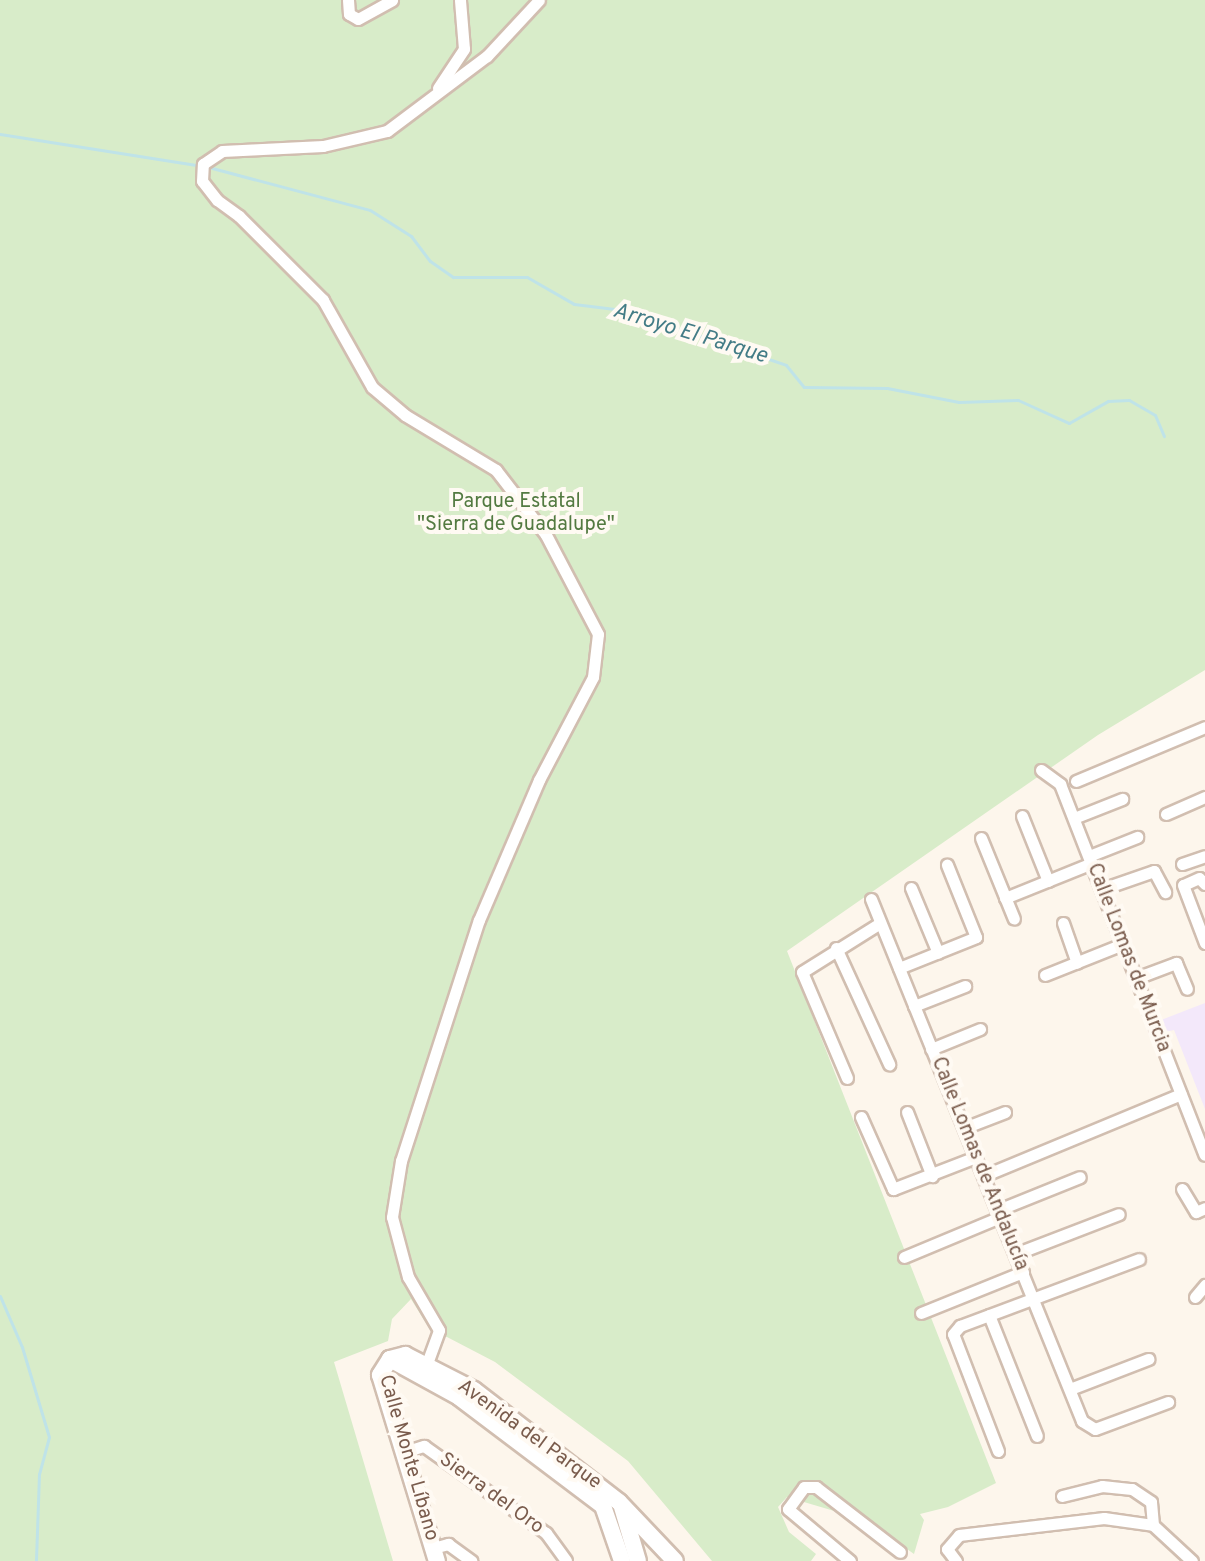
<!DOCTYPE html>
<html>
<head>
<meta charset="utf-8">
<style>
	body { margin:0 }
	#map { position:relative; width:1205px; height:1561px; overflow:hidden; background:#fdf6ec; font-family:Overpass,sans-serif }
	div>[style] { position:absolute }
	.education>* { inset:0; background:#f3e8fa }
	.green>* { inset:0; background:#d8ecc9 }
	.stream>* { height:3px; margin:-1.5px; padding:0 1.5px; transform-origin:1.5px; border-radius:1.5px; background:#bfe3e8 }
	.roads { filter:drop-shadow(2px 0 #d1beb0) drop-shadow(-2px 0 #d1beb0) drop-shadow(0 2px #d1beb0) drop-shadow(0 -2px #d1beb0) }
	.street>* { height:11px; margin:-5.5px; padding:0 5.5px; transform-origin:5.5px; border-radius:5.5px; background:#fff }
	.secondary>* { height:16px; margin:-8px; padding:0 8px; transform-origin:8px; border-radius:8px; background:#fff }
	span { translate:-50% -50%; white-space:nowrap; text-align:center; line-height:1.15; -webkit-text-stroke:8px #fffaf3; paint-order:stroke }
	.park-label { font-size:20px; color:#537a41 }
	.street-label { font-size:20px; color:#7a5c4d }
	.water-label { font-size:22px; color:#437c86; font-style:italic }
</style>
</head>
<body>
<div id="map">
	<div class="education">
		<div style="clip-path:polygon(1205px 1003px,1205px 1109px,1174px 1030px,1165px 1032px,1161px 1020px)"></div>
	</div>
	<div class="green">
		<div style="clip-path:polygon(0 0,1205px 0,1205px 670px,1098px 735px,787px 951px,996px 1483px,948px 1507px,920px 1514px,924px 1520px,914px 1554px,868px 1521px,787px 1497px,778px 1507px,789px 1532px,816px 1554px,811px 1561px,712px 1561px,628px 1461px,495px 1362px,447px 1337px,434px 1336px,411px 1299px,392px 1319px,388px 1341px,334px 1362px,393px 1561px,0 1561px)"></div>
	</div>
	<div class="stream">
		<div style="left:0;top:134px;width:197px;rotate:9deg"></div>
		<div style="left:212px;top:168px;width:163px;rotate:14.9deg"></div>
		<div style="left:370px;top:210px;width:49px;rotate:32.4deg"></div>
		<div style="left:411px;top:236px;width:31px;rotate:53deg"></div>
		<div style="left:430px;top:261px;width:28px;rotate:35deg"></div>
		<div style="left:453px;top:277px;width:74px"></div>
		<div style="left:527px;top:277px;width:54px;rotate:29.9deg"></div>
		<div style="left:574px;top:304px;width:49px;rotate:7deg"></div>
		<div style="left:623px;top:310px;width:172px;rotate:18.6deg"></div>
		<div style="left:786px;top:365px;width:28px;rotate:51deg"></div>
		<div style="left:804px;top:387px;width:83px;rotate:0.7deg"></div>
		<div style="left:887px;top:388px;width:73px;rotate:11deg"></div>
		<div style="left:959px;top:402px;width:59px;rotate:-1.9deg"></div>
		<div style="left:1018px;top:400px;width:56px;rotate:24.3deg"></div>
		<div style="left:1069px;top:423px;width:45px;rotate:-29.4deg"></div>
		<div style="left:1108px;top:401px;width:21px;rotate:-3deg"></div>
		<div style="left:1129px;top:400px;width:30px;rotate:30deg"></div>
		<div style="left:1155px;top:415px;width:23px;rotate:67deg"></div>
		<div style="left:0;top:1296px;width:56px;rotate:66.7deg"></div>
		<div style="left:22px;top:1347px;width:94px;rotate:73.3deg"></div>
		<div style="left:49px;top:1437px;width:38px;rotate:105deg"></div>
		<div style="left:39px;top:1474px;width:87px;rotate:92deg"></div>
	</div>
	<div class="roads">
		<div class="street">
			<div style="left:348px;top:0;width:14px;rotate:86deg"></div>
			<div style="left:349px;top:14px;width:10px;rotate:29deg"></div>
			<div style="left:358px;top:19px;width:39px;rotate:-29deg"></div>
			<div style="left:438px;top:88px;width:47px;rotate:-56.3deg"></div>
			<div style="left:464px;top:49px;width:49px;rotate:-94.7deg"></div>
			<div style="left:1041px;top:770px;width:24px;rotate:36deg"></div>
			<div style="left:1060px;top:784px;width:398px;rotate:68.7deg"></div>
			<div style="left:1076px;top:781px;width:140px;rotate:-22.7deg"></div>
			<div style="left:1166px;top:814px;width:43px;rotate:-23.6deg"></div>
			<div style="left:1022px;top:816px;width:70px;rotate:68.2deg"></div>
			<div style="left:1074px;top:818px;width:52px;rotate:-21.6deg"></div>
			<div style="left:981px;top:838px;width:87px;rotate:67.8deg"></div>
			<div style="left:1089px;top:856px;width:52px;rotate:-21.6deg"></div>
			<div style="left:1182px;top:864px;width:24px;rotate:-19deg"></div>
			<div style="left:1205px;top:884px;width:8px;rotate:-135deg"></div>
			<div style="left:1199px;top:878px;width:17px;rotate:156deg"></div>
			<div style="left:1183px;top:885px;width:62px;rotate:69.2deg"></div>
			<div style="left:911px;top:888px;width:70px;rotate:67.4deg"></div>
			<div style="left:1102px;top:889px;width:55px;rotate:-19.1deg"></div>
			<div style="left:1154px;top:871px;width:24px;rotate:62deg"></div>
			<div style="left:1005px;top:898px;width:94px;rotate:-21.9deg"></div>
			<div style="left:871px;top:899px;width:563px;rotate:67.99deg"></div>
			<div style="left:1082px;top:1421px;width:15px;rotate:32deg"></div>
			<div style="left:1095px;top:1429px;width:78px;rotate:-20.3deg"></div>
			<div style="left:1063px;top:923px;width:42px;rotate:70.7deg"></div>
			<div style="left:836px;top:948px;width:128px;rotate:65.4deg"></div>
			<div style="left:899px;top:968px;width:83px;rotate:-21.9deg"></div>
			<div style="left:976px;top:937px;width:78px;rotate:-111.9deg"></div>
			<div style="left:1045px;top:975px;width:84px;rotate:-21.7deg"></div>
			<div style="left:1136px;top:978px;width:43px;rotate:-20.6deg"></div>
			<div style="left:1176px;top:963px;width:28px;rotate:67deg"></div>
			<div style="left:914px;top:1006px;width:55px;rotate:-21.4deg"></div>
			<div style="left:931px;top:1049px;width:53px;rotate:-22.2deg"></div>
			<div style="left:847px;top:1078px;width:115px;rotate:-113deg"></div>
			<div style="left:802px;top:972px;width:92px;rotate:-32.1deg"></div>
			<div style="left:907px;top:1112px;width:69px;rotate:68.7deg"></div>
			<div style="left:861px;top:1117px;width:79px;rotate:66deg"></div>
			<div style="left:893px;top:1189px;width:89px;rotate:-21.1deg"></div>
			<div style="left:964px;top:1128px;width:44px;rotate:-21.3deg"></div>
			<div style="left:983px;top:1176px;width:214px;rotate:-22.5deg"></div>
			<div style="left:1182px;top:1189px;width:27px;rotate:59deg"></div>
			<div style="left:1196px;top:1212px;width:10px;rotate:-24deg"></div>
			<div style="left:998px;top:1210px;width:88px;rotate:-21.9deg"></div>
			<div style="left:1015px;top:1254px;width:111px;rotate:-21deg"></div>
			<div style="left:904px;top:1257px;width:104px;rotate:-22.6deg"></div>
			<div style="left:1195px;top:1297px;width:16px;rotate:-50deg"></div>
			<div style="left:921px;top:1313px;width:110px;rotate:-21.9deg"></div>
			<div style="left:989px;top:1315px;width:130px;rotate:68.4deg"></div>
			<div style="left:426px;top:1366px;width:38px;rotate:-70deg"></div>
			<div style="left:439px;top:1330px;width:61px;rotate:-120.3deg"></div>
			<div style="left:408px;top:1277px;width:62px;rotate:-104.9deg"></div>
			<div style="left:392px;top:1217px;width:57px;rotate:-80.9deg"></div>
			<div style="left:401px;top:1161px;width:253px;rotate:-72.1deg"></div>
			<div style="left:479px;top:920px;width:152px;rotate:-66.8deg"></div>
			<div style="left:539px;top:780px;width:116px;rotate:-62.3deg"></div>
			<div style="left:593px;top:677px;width:43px;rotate:-83.4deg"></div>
			<div style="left:598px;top:634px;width:112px;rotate:-117.7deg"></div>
			<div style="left:546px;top:535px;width:82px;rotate:-127.6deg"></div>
			<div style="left:496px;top:470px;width:106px;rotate:-148.9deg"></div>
			<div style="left:405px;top:415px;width:43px;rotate:-139.7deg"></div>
			<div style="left:372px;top:387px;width:100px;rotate:-119.4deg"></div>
			<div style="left:323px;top:300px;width:119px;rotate:-135deg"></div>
			<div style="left:239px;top:216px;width:27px;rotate:-144deg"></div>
			<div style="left:217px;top:200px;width:24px;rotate:-128deg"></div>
			<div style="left:202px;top:181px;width:17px;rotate:-87deg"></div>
			<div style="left:203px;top:164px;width:23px;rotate:-34deg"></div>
			<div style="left:222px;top:151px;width:101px;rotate:-2.8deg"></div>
			<div style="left:323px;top:146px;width:66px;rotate:-13.2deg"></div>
			<div style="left:387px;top:131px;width:125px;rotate:-36.9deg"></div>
			<div style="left:487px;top:56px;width:76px;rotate:-47.1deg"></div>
			<div style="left:1070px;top:1389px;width:84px;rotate:-21deg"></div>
			<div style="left:998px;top:1451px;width:125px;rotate:-111deg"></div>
			<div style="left:953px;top:1334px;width:11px;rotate:-49deg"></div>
			<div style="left:960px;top:1326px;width:191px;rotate:-20.5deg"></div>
			<div style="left:404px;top:1452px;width:21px;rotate:-17deg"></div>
			<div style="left:424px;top:1446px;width:150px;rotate:35.5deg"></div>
			<div style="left:546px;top:1533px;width:34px;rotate:54deg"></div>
			<div style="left:1062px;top:1496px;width:41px;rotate:-14deg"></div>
			<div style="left:1102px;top:1486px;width:30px;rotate:6deg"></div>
			<div style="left:1132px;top:1489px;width:23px;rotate:34deg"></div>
			<div style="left:1151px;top:1502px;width:23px;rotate:85deg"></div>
			<div style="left:433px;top:1548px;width:16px;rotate:-15deg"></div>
			<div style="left:448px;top:1544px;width:29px;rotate:36deg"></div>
			<div style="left:850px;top:1561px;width:81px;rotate:-140deg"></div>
			<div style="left:788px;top:1509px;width:27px;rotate:-54deg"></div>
			<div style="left:804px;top:1487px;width:12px"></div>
			<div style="left:816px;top:1487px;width:106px;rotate:37.7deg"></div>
			<div style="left:956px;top:1561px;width:15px;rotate:-127deg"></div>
			<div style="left:947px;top:1549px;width:18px;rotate:-49deg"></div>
			<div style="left:959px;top:1535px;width:146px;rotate:-6.7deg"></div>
			<div style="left:1104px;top:1518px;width:49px;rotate:8.1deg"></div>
			<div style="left:1153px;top:1525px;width:53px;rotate:42.7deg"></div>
		</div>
		<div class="secondary">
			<div style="left:390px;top:1359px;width:16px;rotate:-15deg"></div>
			<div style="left:405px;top:1355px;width:77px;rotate:26.9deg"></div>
			<div style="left:474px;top:1390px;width:183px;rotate:37.7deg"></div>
			<div style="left:619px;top:1502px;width:81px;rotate:46.5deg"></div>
			<div style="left:390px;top:1359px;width:79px;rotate:28.8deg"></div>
			<div style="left:459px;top:1397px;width:181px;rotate:37.1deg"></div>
			<div style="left:603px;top:1506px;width:58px;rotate:70.9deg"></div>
			<div style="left:390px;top:1359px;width:19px;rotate:122deg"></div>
			<div style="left:380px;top:1375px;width:195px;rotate:73deg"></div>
			<div style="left:622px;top:1507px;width:56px;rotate:73.5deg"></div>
		</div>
	</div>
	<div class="park-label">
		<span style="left:516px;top:514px">Parque Estatal<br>"Sierra de Guadalupe"</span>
	</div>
	<div class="street-label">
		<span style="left:1128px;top:958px;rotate:69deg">Calle Lomas de Murcia</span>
		<span style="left:979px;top:1164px;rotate:68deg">Calle Lomas de Andalucía</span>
		<span style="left:529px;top:1435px;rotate:36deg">Avenida del Parque</span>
		<span style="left:408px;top:1458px;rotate:74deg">Calle Monte Líbano</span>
		<span style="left:491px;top:1494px;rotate:36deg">Sierra del Oro</span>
	</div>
	<div class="water-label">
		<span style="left:690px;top:334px;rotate:17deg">Arroyo El Parque</span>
	</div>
</div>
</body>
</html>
